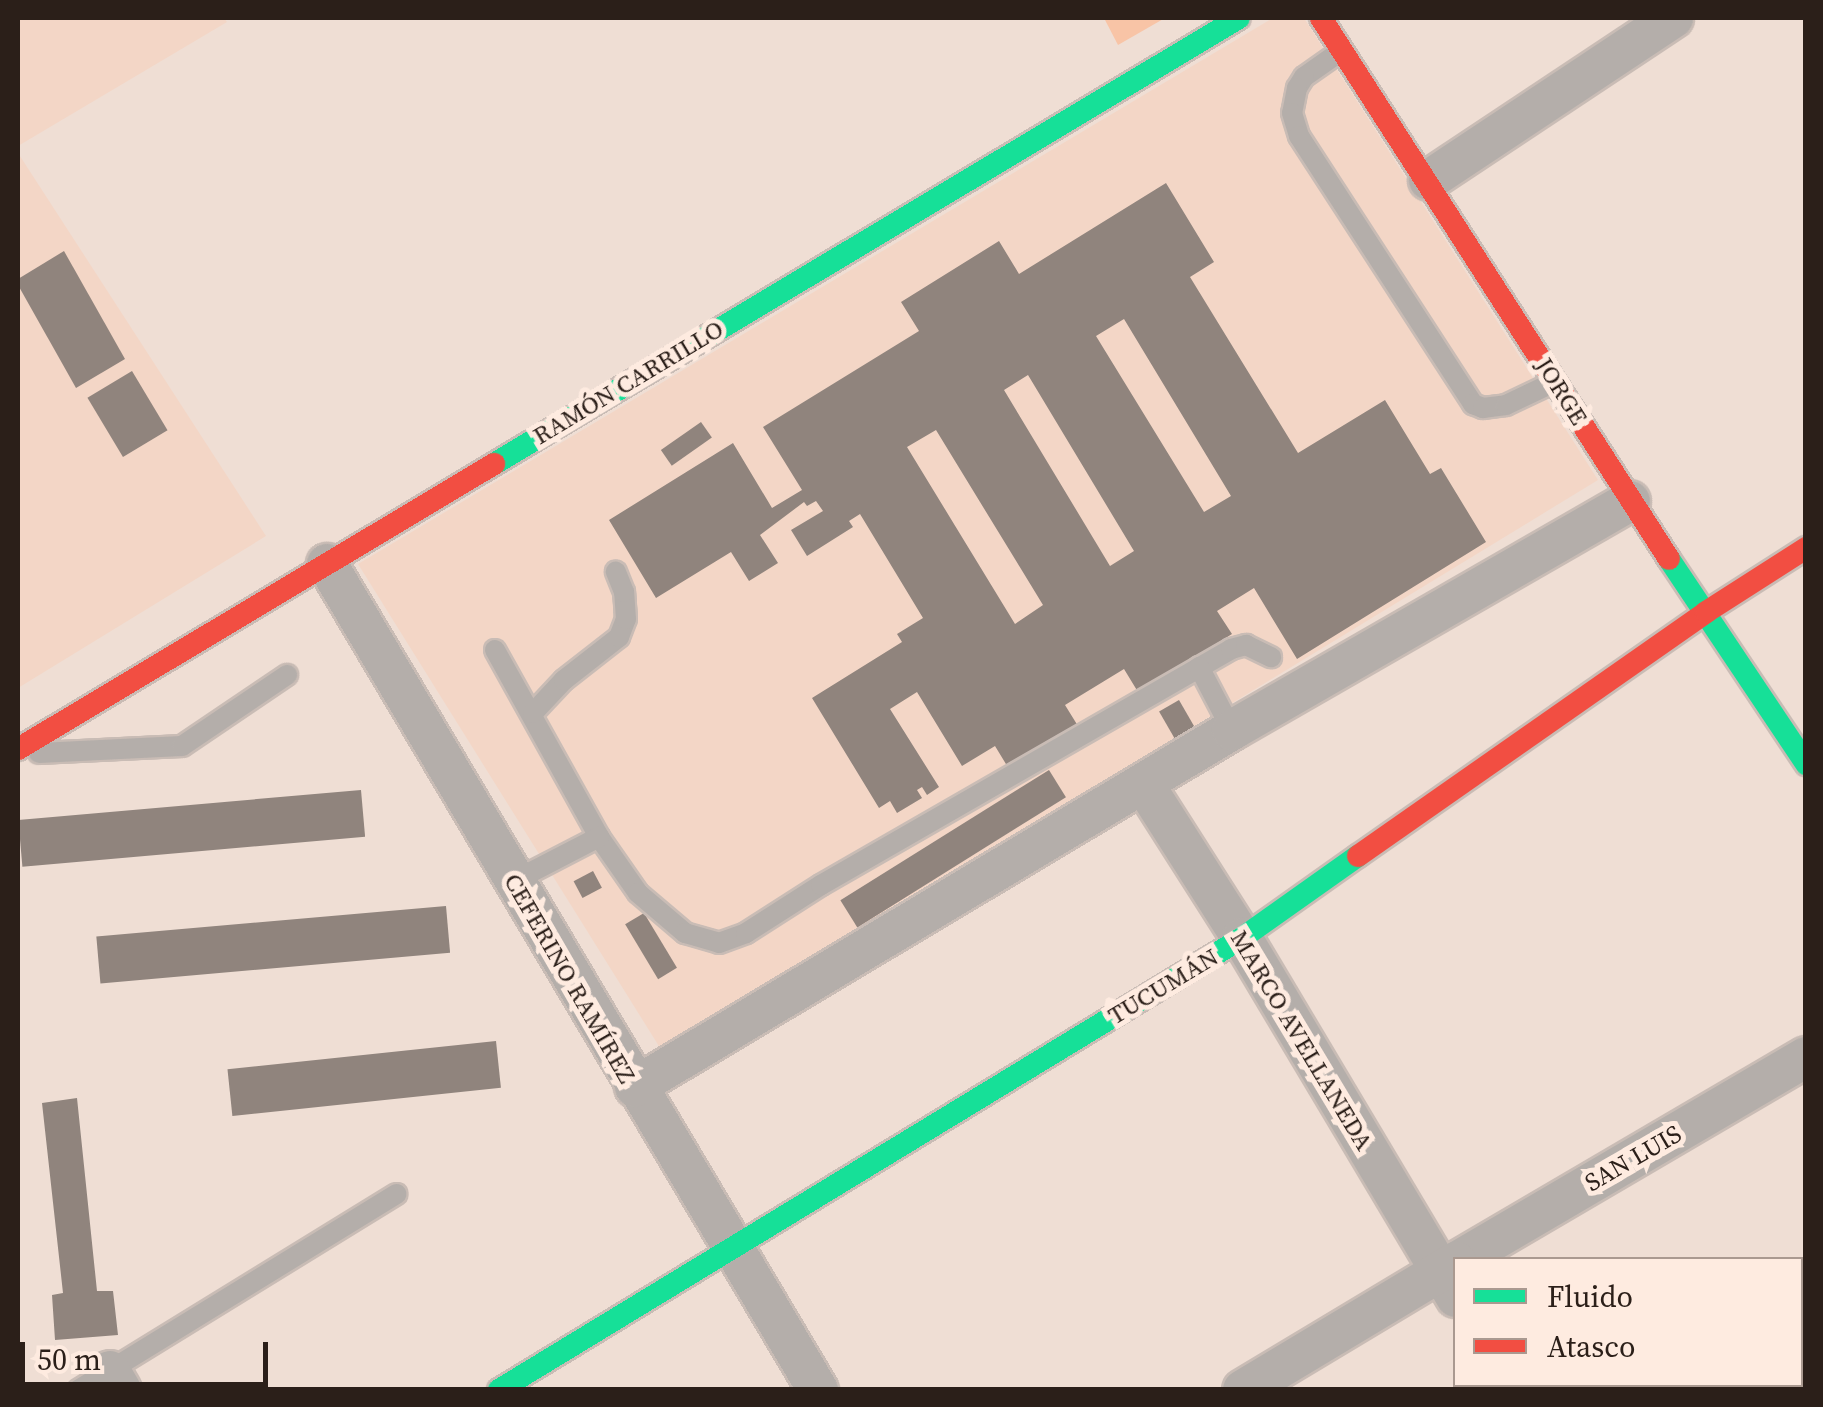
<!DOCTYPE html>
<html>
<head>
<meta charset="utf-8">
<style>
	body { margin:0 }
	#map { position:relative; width:1823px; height:1407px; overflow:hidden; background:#efded4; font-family:"Source Serif 4",serif }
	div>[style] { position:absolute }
	.built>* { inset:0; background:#f3d6c6 }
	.green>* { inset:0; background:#f8c4a6 }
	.building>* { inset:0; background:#90847d; transform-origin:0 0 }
	.roads { filter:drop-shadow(2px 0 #c9bcb5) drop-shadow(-2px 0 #c9bcb5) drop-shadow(0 2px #c9bcb5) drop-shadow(0 -2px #c9bcb5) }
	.lane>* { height:20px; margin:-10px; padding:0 10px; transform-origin:10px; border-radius:10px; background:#b4aeaa }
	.street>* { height:40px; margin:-20px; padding:0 20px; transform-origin:20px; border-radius:20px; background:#b4aeaa }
	.fast>* { height:22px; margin:-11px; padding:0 11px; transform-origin:11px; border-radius:11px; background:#16e098 }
	.jam>* { height:22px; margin:-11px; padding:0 11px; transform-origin:11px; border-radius:11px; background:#f24e42 }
	span { translate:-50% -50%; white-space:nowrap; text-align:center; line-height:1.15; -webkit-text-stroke:10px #feebe0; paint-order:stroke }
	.street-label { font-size:25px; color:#2b1f19 }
	.frame { position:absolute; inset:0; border:20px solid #2b1f19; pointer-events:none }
	.legend { position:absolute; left:1453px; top:1257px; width:350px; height:130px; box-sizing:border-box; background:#feebe0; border:2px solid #aa9990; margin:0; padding:12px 18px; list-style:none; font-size:30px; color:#2b1f19 }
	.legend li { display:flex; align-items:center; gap:20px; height:50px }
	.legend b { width:50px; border:2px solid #aa9990 }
	.scale { position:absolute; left:20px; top:1342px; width:248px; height:45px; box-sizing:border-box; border:5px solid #2b1f19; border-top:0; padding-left:12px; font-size:30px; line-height:35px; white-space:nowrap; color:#2b1f19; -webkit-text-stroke:8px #feebe0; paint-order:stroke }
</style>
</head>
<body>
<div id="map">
	<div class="built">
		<div style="clip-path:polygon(18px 18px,224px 18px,227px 22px,18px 146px)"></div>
		<div style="clip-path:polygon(1273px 18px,1304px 18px,1598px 480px,662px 1051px,358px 564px)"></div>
		<div style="clip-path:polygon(18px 153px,266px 536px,18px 688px)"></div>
	</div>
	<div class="green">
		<div style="clip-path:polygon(1104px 18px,1165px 18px,1118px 45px)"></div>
	</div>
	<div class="building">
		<div style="clip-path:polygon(evenodd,1166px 183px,1214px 262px,1190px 277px,1298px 453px,1385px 400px,1430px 474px,1441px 468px,1486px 542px,1297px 659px,1254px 588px,1217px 611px,1232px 634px,1138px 692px,1124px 669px,1065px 705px,1078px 726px,1009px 769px,995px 746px,962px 766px,917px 692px,890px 709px,939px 787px,927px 795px,922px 787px,917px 790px,922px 798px,897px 813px,890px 801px,879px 808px,812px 698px,902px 642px,897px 634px,923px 618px,860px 514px,849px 521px,853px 527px,807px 556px,791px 530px,823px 511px,816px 501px,807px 506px,804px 502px,760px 535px,778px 563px,749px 581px,731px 552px,656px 598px,609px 520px,733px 443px,772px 508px,802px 490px,763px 427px,919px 331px,901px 302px,999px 241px,1019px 274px,1166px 183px,1124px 319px,1231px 496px,1204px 512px,1096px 336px,1124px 319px,1166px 183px,1028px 375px,1134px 551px,1110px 566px,1004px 390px,1028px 375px,1166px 183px,936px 430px,1043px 605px,1015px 624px,907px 447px,936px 430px)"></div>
		<div style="clip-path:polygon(64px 251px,125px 359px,76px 388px,18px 285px,18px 279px)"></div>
		<div style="left:132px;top:371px;width:69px;height:52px;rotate:59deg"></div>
		<div style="left:701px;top:422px;width:19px;height:49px;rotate:55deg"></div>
		<div style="left:1179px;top:700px;width:32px;height:23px;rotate:60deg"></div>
		<div style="left:1049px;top:770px;width:32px;height:246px;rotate:58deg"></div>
		<div style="left:361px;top:790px;width:47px;height:344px;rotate:85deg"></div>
		<div style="left:593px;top:871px;width:19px;height:22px;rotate:62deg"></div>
		<div style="left:446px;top:906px;width:47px;height:351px;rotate:85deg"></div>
		<div style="left:644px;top:913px;width:64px;height:22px;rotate:59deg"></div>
		<div style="left:496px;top:1041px;width:47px;height:270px;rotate:84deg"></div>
		<div style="clip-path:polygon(77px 1098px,97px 1291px,113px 1291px,118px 1335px,55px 1340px,52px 1295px,63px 1293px,42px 1103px)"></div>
	</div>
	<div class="roads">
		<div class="lane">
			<div style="left:1341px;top:51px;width:45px;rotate:144.9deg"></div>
			<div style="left:1304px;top:77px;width:13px;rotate:122deg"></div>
			<div style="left:1297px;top:88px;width:25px;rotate:101deg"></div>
			<div style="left:1292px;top:113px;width:24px;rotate:73deg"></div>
			<div style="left:1299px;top:136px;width:320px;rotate:57deg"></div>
			<div style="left:1473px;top:404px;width:11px;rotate:22deg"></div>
			<div style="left:1483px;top:408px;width:23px;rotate:-7deg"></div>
			<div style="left:1506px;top:405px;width:49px;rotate:-25.5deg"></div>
			<div style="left:495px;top:650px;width:214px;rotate:60.9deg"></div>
			<div style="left:599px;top:837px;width:68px;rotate:55.1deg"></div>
			<div style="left:638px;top:893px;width:62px;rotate:40.4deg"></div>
			<div style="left:685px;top:933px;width:35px;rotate:16deg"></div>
			<div style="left:719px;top:943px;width:29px;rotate:-20deg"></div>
			<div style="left:746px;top:933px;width:89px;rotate:-32.6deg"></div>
			<div style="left:821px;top:885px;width:473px;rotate:-29.9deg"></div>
			<div style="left:1231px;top:649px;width:16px;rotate:-15deg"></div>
			<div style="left:1246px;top:645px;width:28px;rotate:26deg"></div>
			<div style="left:1199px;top:667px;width:71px;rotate:62.4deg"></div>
			<div style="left:533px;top:713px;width:45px;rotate:-46.8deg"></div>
			<div style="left:564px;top:680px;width:70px;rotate:-38deg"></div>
			<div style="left:619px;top:637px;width:19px;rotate:-69deg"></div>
			<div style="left:626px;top:619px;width:27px;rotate:-94deg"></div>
			<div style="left:624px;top:592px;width:22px;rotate:-112deg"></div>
			<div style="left:39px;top:753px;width:143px;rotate:-2.8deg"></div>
			<div style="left:182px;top:746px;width:127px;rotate:-34.1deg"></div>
			<div style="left:514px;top:881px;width:96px;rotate:-27.4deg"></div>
			<div style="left:78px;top:1390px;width:374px;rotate:-31.6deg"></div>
		</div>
		<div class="street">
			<div style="left:1429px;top:180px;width:293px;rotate:-33.6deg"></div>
			<div style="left:327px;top:564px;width:961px;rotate:59.27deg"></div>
			<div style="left:1145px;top:786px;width:180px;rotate:57.5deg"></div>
			<div style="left:1242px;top:938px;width:418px;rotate:59.2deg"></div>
			<div style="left:635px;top:1087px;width:696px;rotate:-30.88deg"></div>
			<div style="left:1232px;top:730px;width:459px;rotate:-29.9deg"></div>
			<div style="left:1460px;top:1260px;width:401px;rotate:-30.4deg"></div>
			<div style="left:110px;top:1371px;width:22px;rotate:60deg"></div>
			<div style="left:1508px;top:1384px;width:7px;rotate:56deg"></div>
			<div style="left:1243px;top:1390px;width:249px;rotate:-31deg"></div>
		</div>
		<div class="fast">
			<div style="left:494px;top:464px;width:868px;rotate:-30.91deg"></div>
			<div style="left:1669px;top:559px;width:247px;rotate:56.2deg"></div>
			<div style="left:499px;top:1390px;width:870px;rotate:-31.31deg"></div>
			<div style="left:1242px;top:938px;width:142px;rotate:-35.3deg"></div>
		</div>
		<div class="jam">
			<div style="left:1321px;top:18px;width:643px;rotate:57.25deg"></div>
			<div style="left:18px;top:749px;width:555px;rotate:-30.91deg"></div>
			<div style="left:1358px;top:856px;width:425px;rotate:-35deg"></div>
			<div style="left:1706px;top:612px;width:119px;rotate:-32.6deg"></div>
		</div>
	</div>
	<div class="street-label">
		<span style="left:628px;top:382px;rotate:-31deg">RAMÓN CARRILLO</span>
		<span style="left:1562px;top:391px;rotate:58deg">JORGE</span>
		<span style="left:570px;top:978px;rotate:60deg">CEFERINO RAMÍREZ</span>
		<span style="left:1163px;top:986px;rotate:-31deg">TUCUMÁN</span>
		<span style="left:1302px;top:1040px;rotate:59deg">MARCO AVELLANEDA</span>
		<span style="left:1633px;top:1158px;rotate:-30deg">SAN LUIS</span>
	</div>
	<div class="frame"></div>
	<ul class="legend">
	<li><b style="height:12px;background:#16e098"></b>Fluido</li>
	<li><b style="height:12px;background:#f24e42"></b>Atasco</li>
	</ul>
	<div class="scale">50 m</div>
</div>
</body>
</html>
